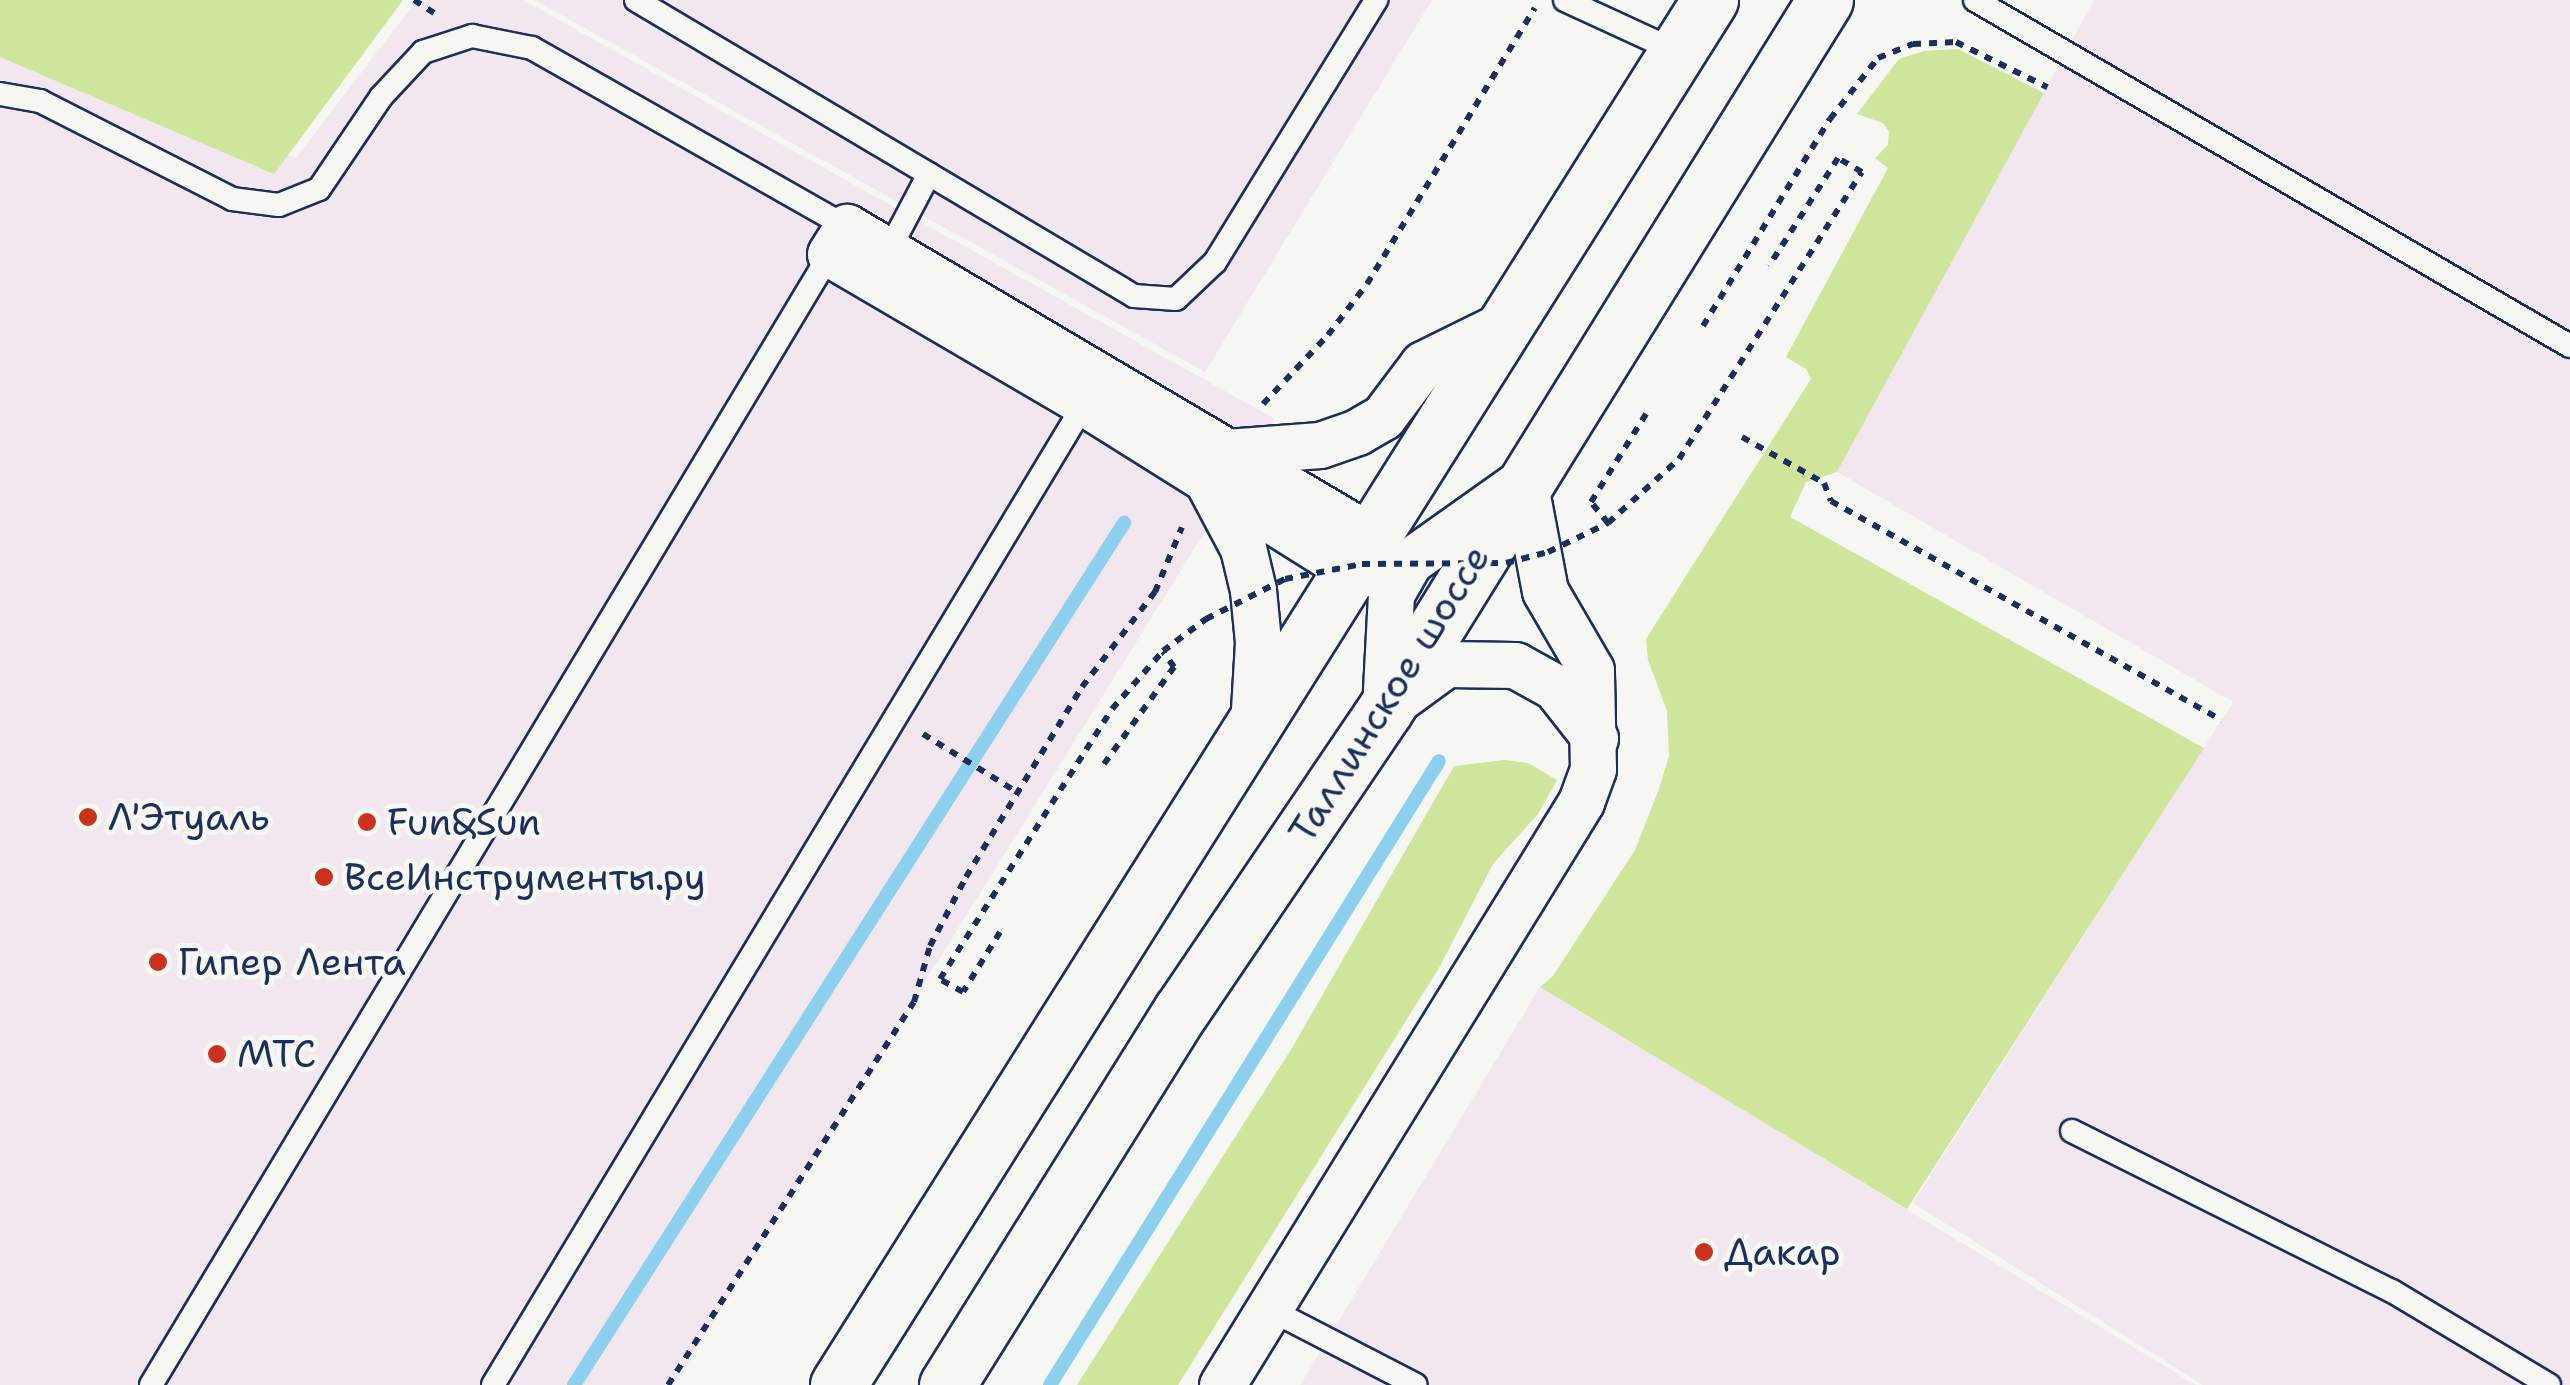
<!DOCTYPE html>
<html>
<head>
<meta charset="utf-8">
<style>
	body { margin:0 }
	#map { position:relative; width:2570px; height:1385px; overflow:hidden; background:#f6f6f2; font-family:"Shantell Sans",sans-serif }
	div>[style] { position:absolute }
	.built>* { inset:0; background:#f2e6ef }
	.green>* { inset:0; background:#cee59b }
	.stream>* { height:14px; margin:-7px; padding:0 7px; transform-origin:7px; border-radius:7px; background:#8dd0ee }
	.path>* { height:6px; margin-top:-3px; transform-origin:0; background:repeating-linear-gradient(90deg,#1b2f5e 0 8px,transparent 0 16px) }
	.roads { filter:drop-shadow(2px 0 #1b2f5e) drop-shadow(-2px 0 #1b2f5e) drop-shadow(0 2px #1b2f5e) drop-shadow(0 -2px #1b2f5e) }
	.service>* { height:22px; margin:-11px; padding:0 11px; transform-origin:11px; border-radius:11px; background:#f6f6f2 }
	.minor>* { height:45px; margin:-22.5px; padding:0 22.5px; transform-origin:22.5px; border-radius:22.5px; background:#f6f6f2 }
	.primary>* { height:55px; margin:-27.5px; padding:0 27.5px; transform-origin:27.5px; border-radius:27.5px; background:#f6f6f2 }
	.path-bridge>* { height:6px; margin-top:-3px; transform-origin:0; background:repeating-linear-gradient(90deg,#1b2f5e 0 8px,transparent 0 16px) }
	.dots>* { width:28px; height:28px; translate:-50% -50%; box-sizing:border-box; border:5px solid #f6f6f2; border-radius:50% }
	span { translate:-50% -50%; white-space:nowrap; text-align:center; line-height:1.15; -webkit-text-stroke:10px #f6f6f2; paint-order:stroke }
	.street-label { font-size:38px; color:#1b2f5e }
	.poi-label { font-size:38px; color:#1b2f5e }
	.left { translate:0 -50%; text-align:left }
</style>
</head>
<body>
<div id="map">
	<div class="built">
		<div style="clip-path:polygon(417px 0,523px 0,1275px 419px,674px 1385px,0 1385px,0 33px,296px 158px)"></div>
		<div style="clip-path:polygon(534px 0,1432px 0,1205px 372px)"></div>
		<div style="clip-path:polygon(2094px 0,2570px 0,2570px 1385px,2203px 1385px,1913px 1203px,2233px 702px,1837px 472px)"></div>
		<div style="clip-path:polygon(1540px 987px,2196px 1385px,1300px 1385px)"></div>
	</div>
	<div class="green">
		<div style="clip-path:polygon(0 0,403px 0,274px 174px,0 57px)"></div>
		<div style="clip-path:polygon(1958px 49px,2044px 93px,1837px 472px,1806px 482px,1790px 517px,2204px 748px,1907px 1209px,1540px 987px,1553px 976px,1635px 850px,1659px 789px,1669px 756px,1667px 711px,1648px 660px,1646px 639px,1811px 379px,1806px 369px,1786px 357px,1888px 168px,1875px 158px,1888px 145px,1889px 132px,1883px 123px,1857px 114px,1899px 59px,1924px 51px)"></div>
		<div style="clip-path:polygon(1505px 760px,1528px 763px,1557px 780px,1538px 814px,1493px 864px,1439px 968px,1178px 1385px,1077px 1385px,1292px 1048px,1454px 766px)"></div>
	</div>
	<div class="stream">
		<div style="left:574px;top:1385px;width:1023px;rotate:-57.46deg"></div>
		<div style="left:1050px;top:1385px;width:735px;rotate:-58.06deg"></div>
	</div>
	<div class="path">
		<div style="left:414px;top:0;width:24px;rotate:33deg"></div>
		<div style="left:1703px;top:326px;width:243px;rotate:-58.5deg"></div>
		<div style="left:1830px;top:119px;width:78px;rotate:-51.8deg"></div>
		<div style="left:1878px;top:58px;width:38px;rotate:-22deg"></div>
		<div style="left:1913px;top:44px;width:43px;rotate:-2.7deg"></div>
		<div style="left:1956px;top:42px;width:102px;rotate:26.3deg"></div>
		<div style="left:1263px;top:404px;width:95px;rotate:-46.7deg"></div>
		<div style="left:1328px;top:335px;width:64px;rotate:-52.6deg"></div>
		<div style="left:1367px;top:284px;width:323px;rotate:-58.7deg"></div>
		<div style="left:1742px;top:437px;width:94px;rotate:29.3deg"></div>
		<div style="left:1824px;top:483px;width:19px;rotate:69deg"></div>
		<div style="left:1831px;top:501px;width:448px;rotate:29.3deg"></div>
		<div style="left:1608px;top:523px;width:27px;rotate:-129deg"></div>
		<div style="left:1591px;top:502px;width:104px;rotate:-58deg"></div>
		<div style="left:923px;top:734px;width:110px;rotate:31.7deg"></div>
		<div style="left:1104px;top:764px;width:120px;rotate:-54.2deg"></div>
		<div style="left:1174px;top:667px;width:19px;rotate:-125deg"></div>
		<div style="left:668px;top:1385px;width:455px;rotate:-57.3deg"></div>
		<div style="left:914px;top:1002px;width:58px;rotate:-74.1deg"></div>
		<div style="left:930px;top:946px;width:78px;rotate:-62.4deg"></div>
		<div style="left:966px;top:877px;width:223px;rotate:-58.6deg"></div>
		<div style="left:1082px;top:687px;width:120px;rotate:-52.5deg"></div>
		<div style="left:1155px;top:592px;width:70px;rotate:-67.4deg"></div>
	</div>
	<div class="roads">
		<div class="service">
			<div style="left:636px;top:0;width:579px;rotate:30.73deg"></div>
			<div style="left:1134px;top:296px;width:42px;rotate:4.1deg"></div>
			<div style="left:1176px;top:299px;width:54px;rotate:-43.5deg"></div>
			<div style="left:1215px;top:262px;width:308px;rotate:-58.4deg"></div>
			<div style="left:1565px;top:0;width:124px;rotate:24.7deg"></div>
			<div style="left:1975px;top:0;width:688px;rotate:30.18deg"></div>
			<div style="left:0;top:94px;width:41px;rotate:9.9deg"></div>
			<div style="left:40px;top:101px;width:216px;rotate:27deg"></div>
			<div style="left:232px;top:199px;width:47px;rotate:7.3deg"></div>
			<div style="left:279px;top:205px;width:43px;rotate:-21.8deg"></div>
			<div style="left:319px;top:189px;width:111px;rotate:-56deg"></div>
			<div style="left:381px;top:97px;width:62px;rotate:-47deg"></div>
			<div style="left:423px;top:52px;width:52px;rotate:-18.1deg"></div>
			<div style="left:472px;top:36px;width:61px;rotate:11.3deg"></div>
			<div style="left:532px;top:48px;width:362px;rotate:29.6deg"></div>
			<div style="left:888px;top:252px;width:88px;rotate:-62.3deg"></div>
			<div style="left:2072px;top:1131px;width:358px;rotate:26.6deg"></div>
			<div style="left:2392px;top:1291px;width:183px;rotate:30.9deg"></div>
			<div style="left:1269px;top:1309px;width:165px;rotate:27.3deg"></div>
			<div style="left:151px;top:1385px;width:1319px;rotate:-59.02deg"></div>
			<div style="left:493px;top:1385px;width:1147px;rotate:-58.92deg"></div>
		</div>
		<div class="minor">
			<div style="left:847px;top:227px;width:609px;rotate:30.61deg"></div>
			<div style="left:1371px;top:537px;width:50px;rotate:54.7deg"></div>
			<div style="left:1400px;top:578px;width:50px;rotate:-170.7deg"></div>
			<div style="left:1351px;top:570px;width:314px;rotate:-147.9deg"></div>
			<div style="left:1085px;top:403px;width:295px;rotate:-149.7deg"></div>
			<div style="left:830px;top:254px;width:32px;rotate:-58deg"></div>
			<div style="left:1226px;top:452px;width:94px;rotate:-4.3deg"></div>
			<div style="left:1320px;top:445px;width:39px;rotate:-19deg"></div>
			<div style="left:1357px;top:432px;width:30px;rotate:-30deg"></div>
			<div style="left:1383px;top:417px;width:66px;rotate:-53deg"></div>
			<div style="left:1423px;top:364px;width:97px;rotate:-26.3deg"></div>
			<div style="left:1208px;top:482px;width:75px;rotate:62.1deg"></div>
			<div style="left:1243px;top:548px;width:43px;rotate:76.6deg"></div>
			<div style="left:1253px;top:590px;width:52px;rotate:84.5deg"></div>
			<div style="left:1258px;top:642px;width:85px;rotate:93.4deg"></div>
			<div style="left:1398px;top:699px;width:59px;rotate:-36.1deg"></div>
			<div style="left:1446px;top:664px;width:69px;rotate:0.8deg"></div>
			<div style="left:1515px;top:665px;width:46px;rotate:28.8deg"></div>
			<div style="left:1555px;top:687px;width:65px;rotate:51.9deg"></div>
			<div style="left:1222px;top:1385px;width:685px;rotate:-58.38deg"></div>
			<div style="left:1581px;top:802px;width:35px;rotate:-70deg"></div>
			<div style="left:1593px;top:769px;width:99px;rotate:-91.2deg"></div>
			<div style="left:1591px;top:670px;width:91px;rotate:-120.2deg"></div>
			<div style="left:1545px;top:591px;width:113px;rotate:-100.7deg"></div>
			<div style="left:1524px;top:480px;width:140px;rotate:144.6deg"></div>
			<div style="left:1410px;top:561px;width:20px;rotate:120deg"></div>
			<div style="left:1400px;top:578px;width:18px;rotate:119deg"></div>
			<div style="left:1391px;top:594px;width:116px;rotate:93deg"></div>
		</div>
		<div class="primary">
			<div style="left:838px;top:1385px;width:1637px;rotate:-57.81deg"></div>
			<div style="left:947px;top:1385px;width:441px;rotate:-58deg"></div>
			<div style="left:1181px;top:1011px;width:364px;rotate:-55.9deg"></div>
			<div style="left:1385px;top:710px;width:835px;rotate:-58.21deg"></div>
		</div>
	</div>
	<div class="path-bridge">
		<div style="left:1000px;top:932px;width:70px;rotate:121.7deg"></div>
		<div style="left:963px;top:992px;width:26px;rotate:-151deg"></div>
		<div style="left:940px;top:979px;width:320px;rotate:-57.5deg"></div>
		<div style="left:1112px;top:709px;width:77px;rotate:-48.7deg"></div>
		<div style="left:1163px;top:651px;width:54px;rotate:-36.7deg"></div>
		<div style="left:1206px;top:619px;width:89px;rotate:-26.9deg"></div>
		<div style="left:1285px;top:579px;width:78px;rotate:-11deg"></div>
		<div style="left:1362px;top:564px;width:144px;rotate:-0.4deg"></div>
		<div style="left:1506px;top:563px;width:43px;rotate:-14.7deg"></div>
		<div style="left:1548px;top:552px;width:67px;rotate:-25.8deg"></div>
		<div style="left:1608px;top:523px;width:96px;rotate:-42deg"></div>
		<div style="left:1679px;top:459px;width:340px;rotate:-57.5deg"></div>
		<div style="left:1862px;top:172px;width:28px;rotate:-150deg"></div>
		<div style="left:1838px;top:158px;width:128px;rotate:122.6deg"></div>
	</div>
	<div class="dots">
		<div style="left:88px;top:817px;background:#c8321e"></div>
		<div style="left:367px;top:822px;background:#c8321e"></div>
		<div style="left:324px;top:877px;background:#c8321e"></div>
		<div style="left:158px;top:962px;background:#c8321e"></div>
		<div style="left:217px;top:1054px;background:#c8321e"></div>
		<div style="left:1704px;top:1252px;background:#c8321e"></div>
	</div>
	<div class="street-label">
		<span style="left:1389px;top:694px;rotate:-58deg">Таллинское шоссе</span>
	</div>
	<div class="poi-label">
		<span class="left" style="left:108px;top:817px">Л'Этуаль</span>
		<span class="left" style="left:387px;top:822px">Fun&amp;Sun</span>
		<span class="left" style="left:344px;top:877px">ВсеИнструменты.ру</span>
		<span class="left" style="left:178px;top:962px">Гипер Лента</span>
		<span class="left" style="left:237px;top:1054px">МТС</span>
		<span class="left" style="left:1724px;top:1252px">Дакар</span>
	</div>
</div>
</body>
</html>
